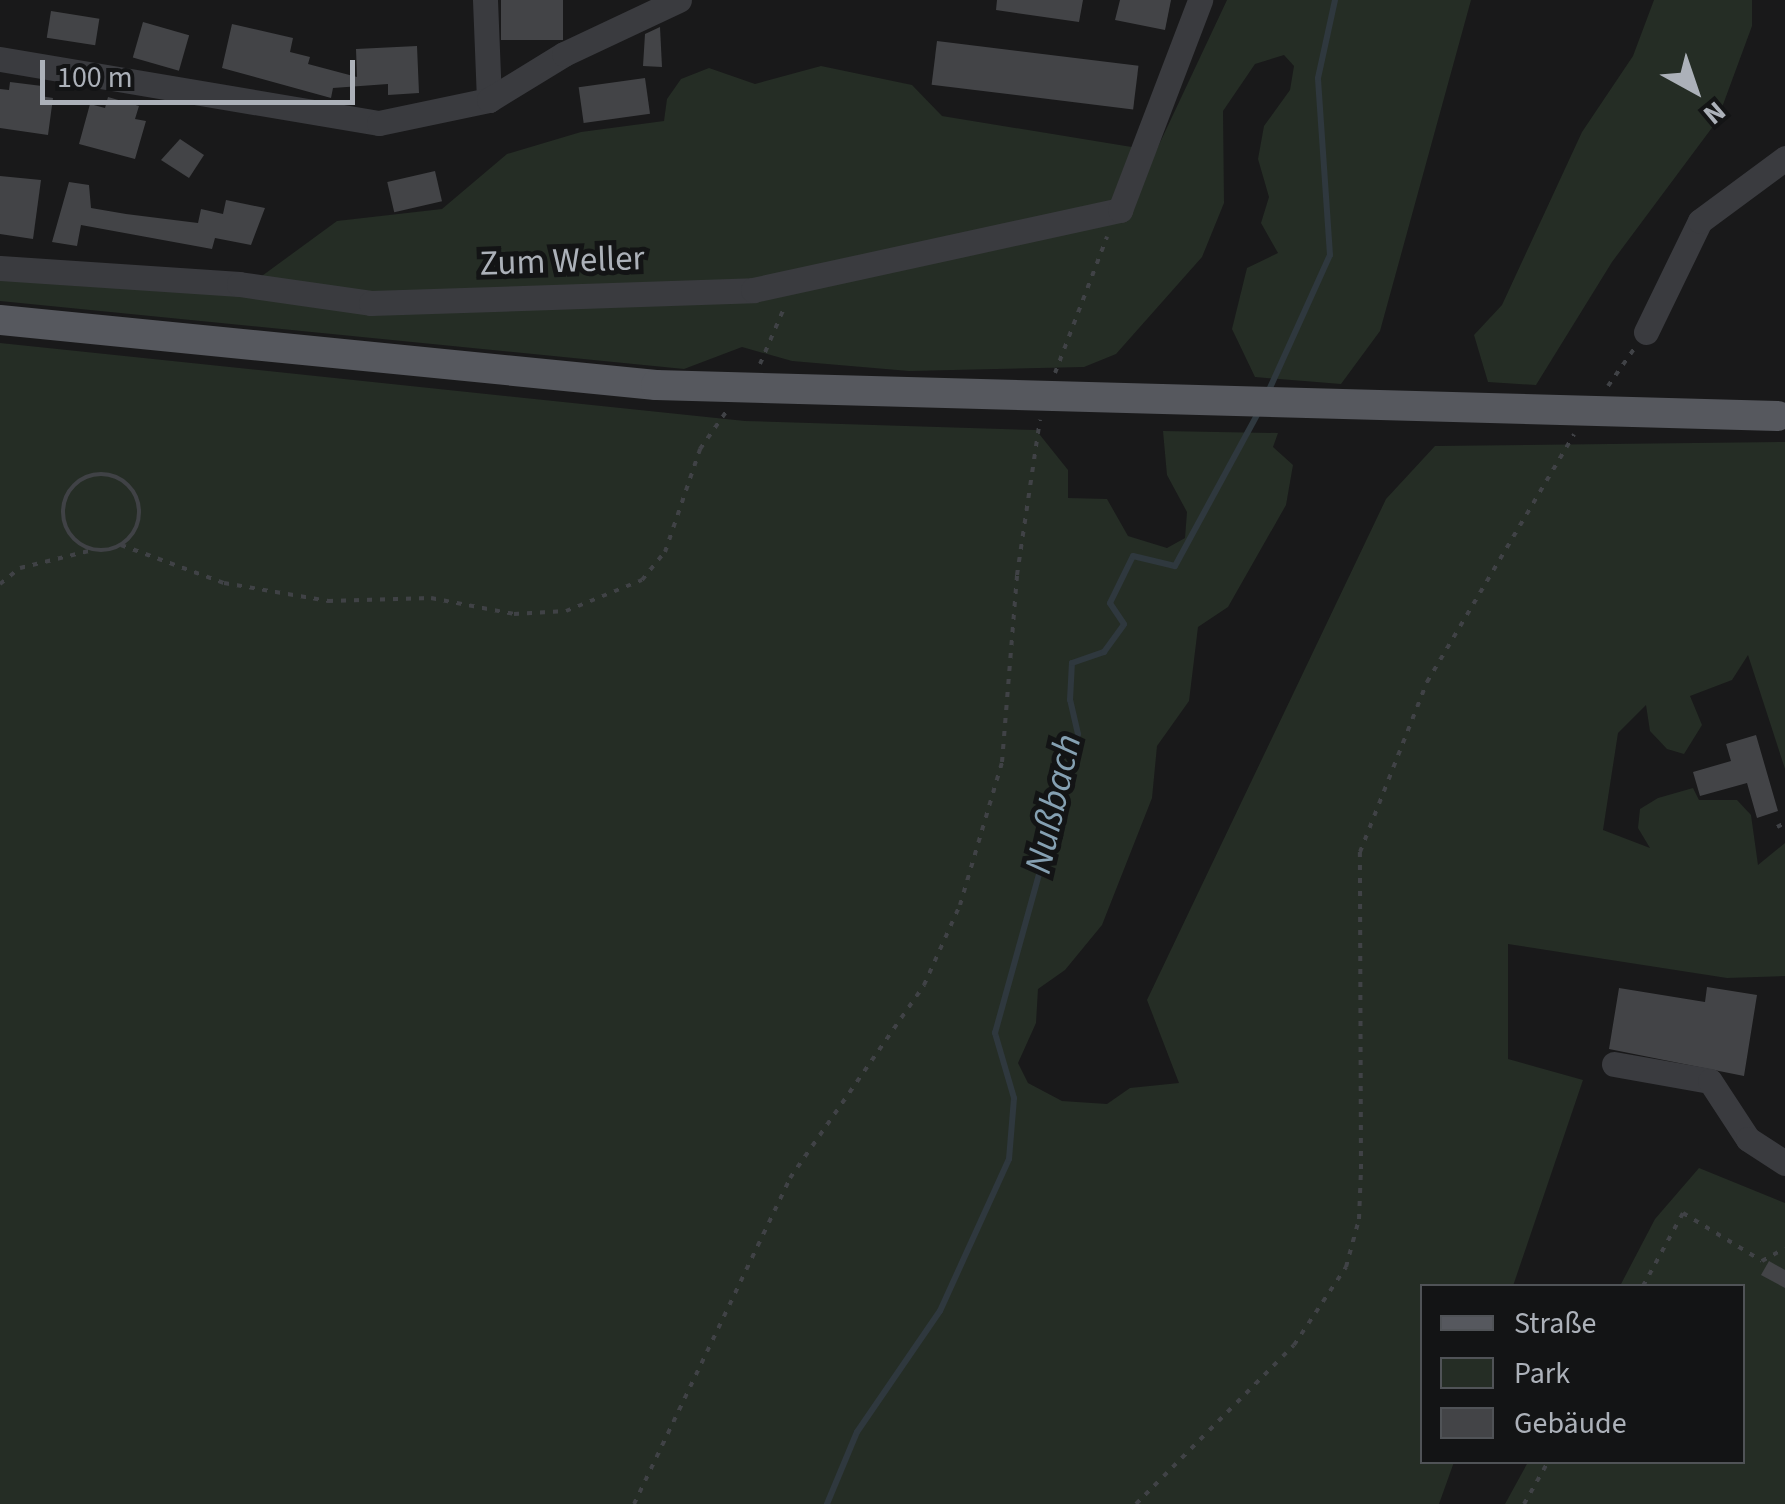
<!DOCTYPE html>
<html>
<head>
<meta charset="utf-8">
<style>
	body { margin:0 }
	#map { position:relative; width:1785px; height:1504px; overflow:hidden; background:#19191a; font-family:"Source Sans 3",sans-serif }
	div>[style] { position:absolute }
	.green>* { inset:0; background:#252d25 }
	.stream>* { height:6px; margin:-3px; padding:0 3px; transform-origin:3px; border-radius:3px; background:#2f383e }
	.building>* { inset:0; background:#434447; transform-origin:0 0 }
	.path>* { height:4px; margin-top:-2px; transform-origin:0; background:repeating-linear-gradient(90deg,#404246 0 5px,transparent 0 13px) }
	.path>.ring { margin:-2px; padding:0; box-sizing:content-box; background:none; border:4px solid #404246; border-radius:50% }
	.minor>* { height:25px; margin:-12.5px; padding:0 12.5px; transform-origin:12.5px; border-radius:12.5px; background:#3a3b3f }
	.major>* { height:30px; margin:-15px; padding:0 15px; transform-origin:15px; border-radius:15px; background:#56585e }
	.major-bridge>* { height:30px; margin:-15px; padding:0 15px; transform-origin:15px; border-radius:15px; background:#56585e }
	span { translate:-50% -50%; white-space:nowrap; text-align:center; line-height:1.15; -webkit-text-stroke:10px #131415; paint-order:stroke }
	.street-label { font-size:35px; color:#acb1b9 }
	.water-label { font-size:38px; color:#85a0b2; font-style:italic }
	.legend { position:absolute; left:1420px; top:1284px; width:325px; height:180px; box-sizing:border-box; background:#131415; border:2px solid #505357; margin:0; padding:12px 18px; list-style:none; font-size:30px; color:#acb1b9 }
	.legend li { display:flex; align-items:center; gap:20px; height:50px }
	.legend b { width:50px; border:2px solid #505357 }
	.north { position:absolute; left:1645px; top:40px; width:100px; height:100px; -webkit-text-stroke:8px #131415; paint-order:stroke; rotate:140deg; font-size:28px; font-weight:700; line-height:40px; text-align:center; color:#acb1b9 }
	.north::after { content:''; display:block; margin:auto; width:35px; height:45px; background:#acb1b9; clip-path:polygon(50% 0,100% 100%,50% 72%,0 100%) }
	.scale { position:absolute; left:40px; top:60px; width:315px; height:45px; box-sizing:border-box; border:5px solid #acb1b9; border-top:0; padding-left:12px; font-size:30px; line-height:35px; white-space:nowrap; color:#acb1b9; -webkit-text-stroke:8px #131415; paint-order:stroke }
</style>
</head>
<body>
<div id="map">
	<div class="green">
		<div style="clip-path:polygon(1227px 0,1471px 0,1380px 331px,1341px 384px,1255px 377px,1232px 329px,1247px 268px,1278px 253px,1261px 223px,1269px 197px,1258px 159px,1264px 126px,1290px 90px,1294px 66px,1284px 55px,1255px 64px,1223px 111px,1224px 203px,1202px 257px,1116px 354px,1084px 367px,909px 371px,792px 361px,742px 347px,684px 369px,0 301px,0 272px,255px 281px,337px 221px,442px 209px,507px 154px,581px 132px,664px 121px,667px 99px,681px 79px,709px 68px,755px 84px,821px 66px,912px 85px,942px 116px,1156px 151px)"></div>
		<div style="clip-path:polygon(1654px 0,1752px 0,1752px 26px,1717px 121px,1612px 262px,1536px 385px,1488px 382px,1474px 335px,1502px 305px,1582px 132px,1633px 56px)"></div>
		<div style="clip-path:polygon(0 343px,745px 421px,1036px 430px,1068px 470px,1068px 498px,1107px 499px,1128px 536px,1167px 548px,1185px 538px,1187px 512px,1167px 475px,1163px 431px,1278px 433px,1273px 447px,1293px 465px,1286px 505px,1228px 607px,1198px 627px,1189px 701px,1157px 746px,1152px 798px,1102px 925px,1065px 970px,1038px 989px,1036px 1023px,1018px 1063px,1028px 1083px,1062px 1101px,1107px 1104px,1130px 1088px,1179px 1083px,1147px 1000px,1386px 499px,1435px 446px,1785px 442px,1785px 769px,1748px 655px,1732px 680px,1690px 696px,1702px 725px,1684px 754px,1667px 749px,1650px 731px,1646px 705px,1618px 733px,1603px 830px,1650px 848px,1638px 828px,1640px 809px,1658px 798px,1693px 788px,1699px 800px,1737px 800px,1751px 815px,1758px 865px,1785px 843px,1785px 976px,1727px 978px,1508px 944px,1508px 1059px,1583px 1080px,1513px 1286px,1422px 1286px,1422px 1462px,1454px 1462px,1439px 1504px,0 1504px)"></div>
		<div style="clip-path:polygon(1699px 1168px,1785px 1203px,1785px 1504px,1505px 1504px,1528px 1462px,1742px 1462px,1742px 1286px,1620px 1286px,1655px 1219px)"></div>
	</div>
	<div class="stream">
		<div style="left:1269px;top:390px;width:148px;rotate:-65.7deg"></div>
		<div style="left:1330px;top:255px;width:177px;rotate:-93.9deg"></div>
		<div style="left:1318px;top:78px;width:80px;rotate:-77.7deg"></div>
		<div style="left:827px;top:1504px;width:78px;rotate:-67.4deg"></div>
		<div style="left:857px;top:1432px;width:147px;rotate:-55.6deg"></div>
		<div style="left:940px;top:1311px;width:167px;rotate:-65.6deg"></div>
		<div style="left:1009px;top:1159px;width:61px;rotate:-85.3deg"></div>
		<div style="left:1014px;top:1098px;width:68px;rotate:-106.3deg"></div>
		<div style="left:995px;top:1033px;width:310px;rotate:-74.5deg"></div>
		<div style="left:1078px;top:734px;width:35px;rotate:-103deg"></div>
		<div style="left:1070px;top:700px;width:37px;rotate:-87deg"></div>
		<div style="left:1072px;top:663px;width:34px;rotate:-19deg"></div>
		<div style="left:1104px;top:652px;width:34px;rotate:-54deg"></div>
		<div style="left:1124px;top:624px;width:25px;rotate:-124deg"></div>
		<div style="left:1110px;top:603px;width:52px;rotate:-63.9deg"></div>
		<div style="left:1133px;top:556px;width:43px;rotate:13.4deg"></div>
		<div style="left:1175px;top:566px;width:176px;rotate:-61.5deg"></div>
	</div>
	<div class="building">
		<div style="left:501px;top:0;width:62px;height:40px"></div>
		<div style="clip-path:polygon(997px 0,1083px 0,1079px 22px,996px 10px)"></div>
		<div style="clip-path:polygon(1120px 0,1171px 0,1165px 30px,1115px 20px)"></div>
		<div style="left:51px;top:11px;width:49px;height:27px;rotate:9deg"></div>
		<div style="left:143px;top:22px;width:48px;height:37px;rotate:16deg"></div>
		<div style="clip-path:polygon(232px 24px,293px 38px,290px 52px,310px 57px,308px 64px,357px 77px,356px 49px,417px 46px,419px 93px,388px 95px,388px 84px,333px 88px,331px 98px,222px 68px)"></div>
		<div style="clip-path:polygon(660px 27px,662px 67px,643px 66px,645px 34px)"></div>
		<div style="left:937px;top:41px;width:203px;height:44px;rotate:7deg"></div>
		<div style="left:645px;top:78px;width:36px;height:67px;rotate:82deg"></div>
		<div style="clip-path:polygon(10px 82px,42px 86px,40px 96px,53px 98px,48px 135px,0 128px,0 89px,9px 90px)"></div>
		<div style="clip-path:polygon(108px 97px,139px 106px,135px 119px,146px 121px,135px 159px,79px 144px,90px 104px,105px 108px)"></div>
		<div style="clip-path:polygon(180px 139px,204px 155px,189px 178px,161px 160px)"></div>
		<div style="left:435px;top:171px;width:31px;height:49px;rotate:77deg"></div>
		<div style="clip-path:polygon(0 176px,41px 180px,33px 239px,0 234px)"></div>
		<div style="clip-path:polygon(69px 182px,89px 185px,91px 208px,126px 214px,198px 223px,201px 209px,223px 214px,226px 200px,265px 208px,251px 245px,215px 238px,212px 249px,81px 225px,77px 246px,52px 242px)"></div>
		<div style="clip-path:polygon(1756px 735px,1778px 811px,1757px 818px,1747px 783px,1700px 796px,1693px 772px,1731px 761px,1726px 744px)"></div>
		<div style="clip-path:polygon(1707px 987px,1757px 995px,1744px 1076px,1609px 1049px,1619px 988px,1705px 1002px)"></div>
		<div style="clip-path:polygon(1769px 1261px,1785px 1270px,1785px 1288px,1761px 1275px)"></div>
	</div>
	<div class="path">
		<div style="left:760px;top:364px;width:61px;rotate:-66.8deg"></div>
		<div style="left:1055px;top:373px;width:146px;rotate:-69.1deg"></div>
		<div style="left:1608px;top:386px;width:45px;rotate:-54.9deg"></div>
		<div class="ring" style="left:63px;top:474px;width:72px;height:72px"></div>
		<div style="left:121px;top:545px;width:110px;rotate:20.3deg"></div>
		<div style="left:224px;top:583px;width:106px;rotate:9.8deg"></div>
		<div style="left:328px;top:601px;width:103px;rotate:-1.7deg"></div>
		<div style="left:431px;top:598px;width:85px;rotate:10.9deg"></div>
		<div style="left:514px;top:614px;width:52px;rotate:-3.3deg"></div>
		<div style="left:566px;top:611px;width:82px;rotate:-22.2deg"></div>
		<div style="left:642px;top:580px;width:36px;rotate:-51deg"></div>
		<div style="left:665px;top:552px;width:109px;rotate:-71.2deg"></div>
		<div style="left:700px;top:449px;width:45px;rotate:-54.9deg"></div>
		<div style="left:0;top:584px;width:26px;rotate:-39deg"></div>
		<div style="left:20px;top:568px;width:75px;rotate:-13.9deg"></div>
		<div style="left:1777px;top:827px;width:9px;rotate:-27deg"></div>
		<div style="left:1643px;top:1286px;width:83px;rotate:-61.3deg"></div>
		<div style="left:1683px;top:1213px;width:92px;rotate:31.3deg"></div>
		<div style="left:1762px;top:1261px;width:26px;rotate:-29deg"></div>
		<div style="left:634px;top:1504px;width:361px;rotate:-64.4deg"></div>
		<div style="left:790px;top:1178px;width:235px;rotate:-55.2deg"></div>
		<div style="left:924px;top:985px;width:88px;rotate:-65.8deg"></div>
		<div style="left:960px;top:905px;width:149px;rotate:-73.6deg"></div>
		<div style="left:1002px;top:762px;width:188px;rotate:-85.4deg"></div>
		<div style="left:1017px;top:575px;width:157px;rotate:-81.6deg"></div>
		<div style="left:1136px;top:1504px;width:224px;rotate:-45.2deg"></div>
		<div style="left:1294px;top:1345px;width:94px;rotate:-56.3deg"></div>
		<div style="left:1346px;top:1267px;width:50px;rotate:-74.8deg"></div>
		<div style="left:1359px;top:1219px;width:50px;rotate:-87.7deg"></div>
		<div style="left:1361px;top:1169px;width:317px;rotate:-90.2deg"></div>
		<div style="left:1360px;top:852px;width:183px;rotate:-68.5deg"></div>
		<div style="left:1427px;top:682px;width:288px;rotate:-59.3deg"></div>
		<div style="left:1524px;top:1504px;width:48px;rotate:-60.3deg"></div>
	</div>
	<div class="minor">
		<div style="left:485px;top:0;width:100px;rotate:87.7deg"></div>
		<div style="left:0;top:59px;width:384px;rotate:9.6deg"></div>
		<div style="left:379px;top:123px;width:112px;rotate:-11.8deg"></div>
		<div style="left:489px;top:100px;width:88px;rotate:-31.5deg"></div>
		<div style="left:564px;top:54px;width:127px;rotate:-25.2deg"></div>
		<div style="left:0;top:268px;width:240px;rotate:3.8deg"></div>
		<div style="left:239px;top:284px;width:133px;rotate:8.2deg"></div>
		<div style="left:371px;top:303px;width:382px;rotate:-1.9deg"></div>
		<div style="left:753px;top:290px;width:376px;rotate:-12.3deg"></div>
		<div style="left:1120px;top:210px;width:225px;rotate:-69.1deg"></div>
		<div style="left:1646px;top:332px;width:123px;rotate:-64.1deg"></div>
		<div style="left:1700px;top:221px;width:106px;rotate:-36.5deg"></div>
		<div style="left:1614px;top:1064px;width:97px;rotate:10deg"></div>
		<div style="left:1710px;top:1081px;width:69px;rotate:56.8deg"></div>
		<div style="left:1748px;top:1139px;width:44px;rotate:33deg"></div>
	</div>
	<div class="major">
		<div style="left:0;top:320px;width:659px;rotate:5.66deg"></div>
	</div>
	<div class="major-bridge">
		<div style="left:656px;top:385px;width:1122px;rotate:1.58deg"></div>
	</div>
	<div class="street-label">
		<span style="left:562px;top:261px;rotate:-2deg">Zum Weller</span>
	</div>
	<div class="water-label">
		<span style="left:1054px;top:804px;rotate:-77deg">Nußbach</span>
	</div>
	<ul class="legend">
	<li><b style="height:12px;background:#56585e"></b>Straße</li>
	<li><b style="height:28px;background:#252d25"></b>Park</li>
	<li><b style="height:28px;background:#434447"></b>Gebäude</li>
	</ul>
	<div class="north">N</div>
	<div class="scale">100 m</div>
</div>
</body>
</html>
